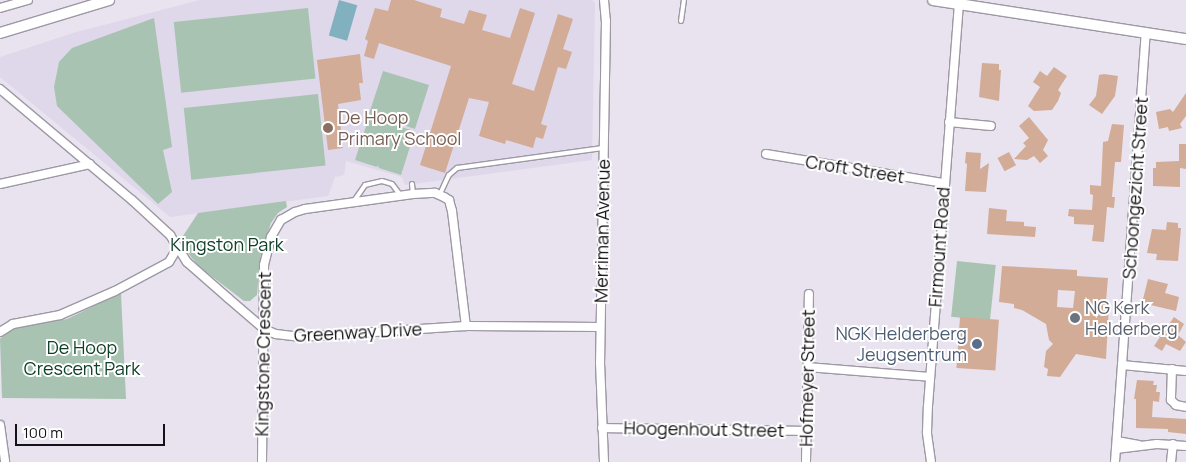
<!DOCTYPE html>
<html>
<head>
<meta charset="utf-8">
<style>
	body { margin:0 }
	#map { position:relative; width:1186px; height:462px; overflow:hidden; background:#e9e3f0; font-family:Manrope,sans-serif }
	div>[style] { position:absolute }
	.built>* { inset:0; background:#dfd7ea }
	.green>* { inset:0; background:#a8c3b2; transform-origin:0 0 }
	.water>* { inset:0; background:#81b0bf; transform-origin:0 0 }
	.building>* { inset:0; background:#d2ac96; transform-origin:0 0 }
	.roads { filter:drop-shadow(1px 0 #9d98a4) drop-shadow(-1px 0 #9d98a4) drop-shadow(0 1px #9d98a4) drop-shadow(0 -1px #9d98a4) }
	.service>* { height:4px; margin:-2px; padding:0 2px; transform-origin:2px; border-radius:2px; background:#fff }
	.minor>* { height:8px; margin:-4px; padding:0 4px; transform-origin:4px; border-radius:4px; background:#fff }
	.tertiary>* { height:10px; margin:-5px; padding:0 5px; transform-origin:5px; border-radius:5px; background:#fff }
	.dots>* { width:14px; height:14px; translate:-50% -50%; box-sizing:border-box; border:2px solid #fff; border-radius:50% }
	span { translate:-50% -50%; white-space:nowrap; text-align:center; line-height:1.15; -webkit-text-stroke:4px #fff; paint-order:stroke }
	.education-label { font-size:18px; color:#785e54 }
	.left { translate:0 -50%; text-align:left }
	.street-label { font-size:18px; color:#141216 }
	.park-label { font-size:18px; color:#0f4129 }
	.worship-label { font-size:18px; color:#5b616d }
	.service-label { font-size:18px; color:#4e5e75 }
	.right { translate:-100% -50%; text-align:right }
	.scale { position:absolute; left:15px; top:424px; width:150px; height:22px; box-sizing:border-box; border:2px solid #141216; border-top:0; padding-left:6px; font-size:15px; line-height:18px; white-space:nowrap; color:#141216; -webkit-text-stroke:4px #fff; paint-order:stroke }
</style>
</head>
<body>
<div id="map">
	<div class="built">
		<div style="clip-path:polygon(200px 0,592px 0,595px 3px,592px 160px,405px 185px,402px 177px,346px 161px,344px 175px,335px 177px,328px 196px,170px 217px,0 77px,0 57px,73px 33px)"></div>
	</div>
	<div class="green">
		<div style="left:308px;top:8px;width:71px;height:135px;rotate:84deg"></div>
		<div style="clip-path:polygon(154px 18px,172px 147px,163px 150px,172px 192px,158px 204px,57px 106px,54px 87px,59px 62px,72px 48px)"></div>
		<div style="clip-path:polygon(383px 71px,429px 85px,415px 129px,394px 122px,392px 119px,391px 121px,369px 114px)"></div>
		<div style="left:318px;top:94px;width:72px;height:135px;rotate:84deg"></div>
		<div style="clip-path:polygon(369px 117px,390px 124px,392px 127px,393px 125px,415px 131px,401px 175px,379px 168px,378px 165px,377px 167px,355px 160px)"></div>
		<div style="clip-path:polygon(286px 201px,287px 207px,278px 213px,271px 223px,261px 253px,257px 295px,250px 301px,244px 301px,201px 268px,191px 257px,183px 245px,181px 239px,198px 213px)"></div>
		<div style="left:957px;top:261px;width:39px;height:56px;rotate:6deg"></div>
		<div style="clip-path:polygon(121px 293px,126px 399px,2px 398px,0 339px,7px 332px,15px 328px,67px 319px)"></div>
	</div>
	<div class="water">
		<div style="left:339px;top:0;width:19px;height:37px;rotate:16deg"></div>
	</div>
	<div class="building">
		<div style="clip-path:polygon(391px 0,414px 0,442px 9px,440px 17px,464px 24px,469px 10px,487px 15px,482px 30px,510px 38px,520px 8px,535px 13px,512px 84px,534px 91px,558px 14px,573px 19px,563px 49px,572px 52px,566px 69px,558px 67px,541px 124px,547px 126px,543px 139px,536px 137px,533px 148px,506px 140px,505px 144px,479px 136px,489px 102px,469px 98px,445px 173px,420px 165px,451px 66px,379px 43px,374px 59px,364px 56px,368px 41px,365px 39px,375px 8px,388px 11px)"></div>
		<div style="clip-path:polygon(360px 54px,363px 83px,359px 83px,361px 100px,338px 104px,343px 148px,328px 150px,317px 60px)"></div>
		<div style="clip-path:polygon(982px 63px,999px 64px,999px 70px,1001px 70px,999px 101px,979px 97px)"></div>
		<div style="clip-path:polygon(1054px 67px,1067px 76px,1058px 90px,1061px 93px,1058px 101px,1052px 110px,1034px 111px,1028px 106px,1040px 87px,1033px 82px,1040px 71px,1047px 76px)"></div>
		<div style="clip-path:polygon(1104px 74px,1118px 76px,1115px 96px,1102px 114px,1089px 105px,1096px 96px,1099px 75px)"></div>
		<div style="clip-path:polygon(1186px 93px,1186px 116px,1180px 124px,1182px 128px,1169px 131px,1168px 127px,1159px 129px,1156px 112px,1170px 109px,1173px 112px)"></div>
		<div style="clip-path:polygon(1029px 117px,1048px 140px,1043px 150px,1048px 156px,1040px 163px,1034px 156px,1027px 160px,1014px 159px,1026px 146px,1023px 143px,1029px 138px,1019px 126px)"></div>
		<div style="clip-path:polygon(1112px 124px,1124px 125px,1121px 162px,1115px 162px,1112px 197px,1115px 197px,1114px 208px,1107px 207px,1104px 242px,1092px 241px,1094px 225px,1074px 224px,1074px 217px,1068px 216px,1069px 209px,1092px 210px,1093px 195px,1090px 194px,1090px 185px,1101px 186px,1103px 142px,1108px 141px)"></div>
		<div style="clip-path:polygon(1179px 144px,1186px 144px,1186px 169px,1180px 168px,1180px 187px,1153px 186px,1153px 168px,1156px 168px,1156px 162px,1179px 161px)"></div>
		<div style="clip-path:polygon(966px 152px,981px 153px,980px 169px,989px 163px,986px 192px,965px 191px,967px 164px,965px 163px)"></div>
		<div style="left:1009px;top:152px;width:15px;height:13px;rotate:62deg"></div>
		<div style="clip-path:polygon(989px 208px,1007px 210px,1006px 221px,1024px 222px,1024px 226px,1036px 227px,1035px 237px,987px 234px)"></div>
		<div style="clip-path:polygon(1167px 222px,1178px 223px,1178px 228px,1181px 228px,1178px 261px,1156px 260px,1157px 254px,1147px 253px,1152px 229px,1166px 230px)"></div>
		<div style="clip-path:polygon(evenodd,1002px 266px,1077px 270px,1077px 276px,1108px 278px,1106px 301px,1109px 305px,1106px 359px,1076px 354px,1060px 377px,1047px 376px,1048px 369px,1044px 367px,1046px 351px,1053px 344px,1049px 340px,1046px 324px,1022px 310px,1014px 308px,1014px 304px,999px 302px,1002px 266px,1058px 290px,1075px 291px,1073px 308px,1057px 307px,1058px 290px)"></div>
		<div style="clip-path:polygon(1148px 279px,1168px 284px,1165px 293px,1179px 297px,1176px 311px,1142px 303px)"></div>
		<div style="left:960px;top:317px;width:39px;height:51px;rotate:4deg"></div>
		<div style="clip-path:polygon(1174px 317px,1184px 324px,1178px 335px,1186px 342px,1180px 351px,1166px 344px,1162px 351px,1154px 346px,1160px 337px,1156px 335px,1161px 327px,1165px 330px)"></div>
		<div style="clip-path:polygon(1137px 380px,1154px 381px,1153px 385px,1157px 385px,1156px 392px,1160px 392px,1159px 402px,1153px 401px,1152px 417px,1186px 419px,1186px 434px,1168px 432px,1168px 429px,1136px 428px,1136px 399px,1134px 399px)"></div>
	</div>
	<div class="roads">
		<div class="service">
			<div style="left:681px;top:21px;width:21px;rotate:-82deg"></div>
			<div style="left:412px;top:184px;width:10px;rotate:84deg"></div>
			<div style="left:440px;top:194px;width:21px;rotate:-65deg"></div>
			<div style="left:449px;top:175px;width:11px;rotate:-41deg"></div>
			<div style="left:457px;top:168px;width:147px;rotate:-7.8deg"></div>
			<div style="left:354px;top:201px;width:19px;rotate:-55deg"></div>
			<div style="left:365px;top:185px;width:17px;rotate:-13deg"></div>
			<div style="left:382px;top:181px;width:10px;rotate:17deg"></div>
			<div style="left:392px;top:184px;width:15px;rotate:53deg"></div>
		</div>
		<div class="minor">
			<div style="left:604px;top:0;width:21px;rotate:85deg"></div>
			<div style="left:606px;top:21px;width:341px;rotate:91deg"></div>
			<div style="left:600px;top:362px;width:100px;rotate:87.7deg"></div>
			<div style="left:0;top:8px;width:29px;rotate:-16deg"></div>
			<div style="left:0;top:89px;width:172px;rotate:40.1deg"></div>
			<div style="left:132px;top:200px;width:52px;rotate:42.6deg"></div>
			<div style="left:170px;top:235px;width:32px;rotate:58deg"></div>
			<div style="left:187px;top:262px;width:55px;rotate:41.3deg"></div>
			<div style="left:228px;top:298px;width:48px;rotate:40.7deg"></div>
			<div style="left:264px;top:329px;width:13px;rotate:23deg"></div>
			<div style="left:276px;top:334px;width:23px;rotate:7deg"></div>
			<div style="left:299px;top:337px;width:167px;rotate:-3.8deg"></div>
			<div style="left:466px;top:326px;width:134px;rotate:0.4deg"></div>
			<div style="left:949px;top:122px;width:42px;rotate:5.4deg"></div>
			<div style="left:766px;top:154px;width:179px;rotate:9.3deg"></div>
			<div style="left:0;top:184px;width:92px;rotate:-12.5deg"></div>
			<div style="left:0;top:332px;width:15px;rotate:-32deg"></div>
			<div style="left:13px;top:324px;width:48px;rotate:-10.8deg"></div>
			<div style="left:60px;top:315px;width:60px;rotate:-23.6deg"></div>
			<div style="left:115px;top:291px;width:61px;rotate:-28.2deg"></div>
			<div style="left:169px;top:262px;width:17px;rotate:-59deg"></div>
			<div style="left:1122px;top:365px;width:64px;rotate:5.4deg"></div>
			<div style="left:807px;top:367px;width:123px;rotate:4.6deg"></div>
			<div style="left:1172px;top:369px;width:31px;rotate:92deg"></div>
			<div style="left:1171px;top:400px;width:7px;rotate:45deg"></div>
			<div style="left:1176px;top:405px;width:10px;rotate:11deg"></div>
			<div style="left:0;top:425px;width:37px;rotate:82deg"></div>
			<div style="left:602px;top:428px;width:205px;rotate:0.8deg"></div>
			<div style="left:1117px;top:441px;width:22px;rotate:10deg"></div>
			<div style="left:1116px;top:449px;width:41px;rotate:-7deg"></div>
			<div style="left:1157px;top:444px;width:29px;rotate:4deg"></div>
			<div style="left:262px;top:462px;width:197px;rotate:-89.4deg"></div>
			<div style="left:264px;top:265px;width:29px;rotate:-76deg"></div>
			<div style="left:271px;top:237px;width:20px;rotate:-60deg"></div>
			<div style="left:281px;top:220px;width:16px;rotate:-30deg"></div>
			<div style="left:295px;top:212px;width:10px;rotate:-17deg"></div>
			<div style="left:305px;top:209px;width:109px;rotate:-7.9deg"></div>
			<div style="left:413px;top:194px;width:22px;rotate:-3deg"></div>
			<div style="left:435px;top:193px;width:10px;rotate:24deg"></div>
			<div style="left:444px;top:197px;width:6px;rotate:31deg"></div>
			<div style="left:449px;top:200px;width:11px;rotate:75deg"></div>
			<div style="left:452px;top:211px;width:116px;rotate:83.1deg"></div>
			<div style="left:806px;top:462px;width:168px;rotate:-89deg"></div>
			<div style="left:931px;top:462px;width:30px;rotate:-98deg"></div>
			<div style="left:927px;top:432px;width:26px;rotate:-88deg"></div>
			<div style="left:928px;top:406px;width:403px;rotate:-85.6deg"></div>
			<div style="left:1115px;top:462px;width:430px;rotate:-85.9deg"></div>
			<div style="left:1171px;top:462px;width:18px;rotate:-84deg"></div>
		</div>
		<div class="tertiary">
			<div style="left:933px;top:0;width:256px;rotate:8.8deg"></div>
			<div style="left:0;top:33px;width:114px;rotate:-16.8deg"></div>
		</div>
	</div>
	<div class="dots">
		<div style="left:328px;top:128px;background:#8d6e63"></div>
		<div style="left:1075px;top:318px;background:#6b7280"></div>
		<div style="left:977px;top:344px;background:#5c6f8a"></div>
	</div>
	<div class="education-label">
		<span class="left" style="left:338px;top:128px">De Hoop<br>Primary School</span>
	</div>
	<div class="street-label">
		<span style="left:855px;top:169px;rotate:9deg">Croft Street</span>
		<span style="left:1135px;top:188px;rotate:-86deg">Schoongezicht Street</span>
		<span style="left:602px;top:231px;rotate:-89deg">Merriman Avenue</span>
		<span style="left:939px;top:247px;rotate:-86deg">Firmount Road</span>
		<span style="left:358px;top:332px;rotate:-3deg">Greenway Drive</span>
		<span style="left:263px;top:354px;rotate:-89deg">Kingstone Crescent</span>
		<span style="left:807px;top:378px;rotate:-89deg">Hofmeyer Street</span>
		<span style="left:704px;top:429px;rotate:1deg">Hoogenhout Street</span>
	</div>
	<div class="park-label">
		<span style="left:227px;top:244px">Kingston Park</span>
		<span style="left:82px;top:358px">De Hoop<br>Crescent Park</span>
	</div>
	<div class="worship-label">
		<span class="left" style="left:1085px;top:318px">NG Kerk<br>Helderberg</span>
	</div>
	<div class="service-label">
		<span class="right" style="left:967px;top:344px">NGK Helderberg<br>Jeugsentrum</span>
	</div>
	<div class="scale">100 m</div>
</div>
</body>
</html>
